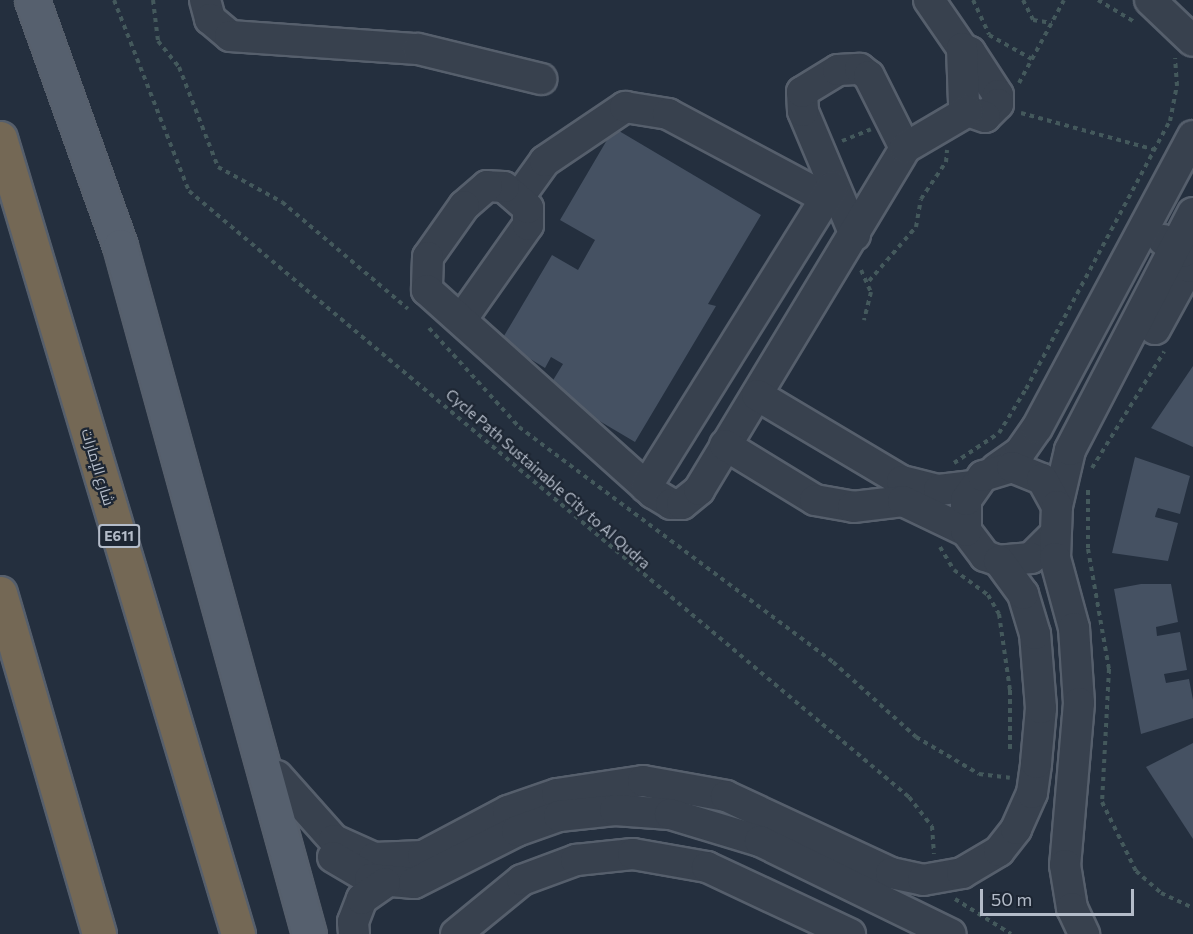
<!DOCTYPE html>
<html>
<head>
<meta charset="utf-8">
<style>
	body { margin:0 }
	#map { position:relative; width:1193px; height:934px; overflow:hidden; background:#242f3e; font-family:Commissioner,Cairo,sans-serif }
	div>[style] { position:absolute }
	.building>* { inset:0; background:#455162 }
	.path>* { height:4px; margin-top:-2px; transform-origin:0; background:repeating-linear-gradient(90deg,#44595c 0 4.5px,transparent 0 9px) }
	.roads { filter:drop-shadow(2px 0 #565f6c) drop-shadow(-2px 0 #565f6c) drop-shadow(0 2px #565f6c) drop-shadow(0 -2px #565f6c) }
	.minor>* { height:30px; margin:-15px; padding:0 15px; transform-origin:15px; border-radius:15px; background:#38414e }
	.major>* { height:33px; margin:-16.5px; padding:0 16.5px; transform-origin:16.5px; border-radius:16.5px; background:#56606e }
	.highway>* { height:33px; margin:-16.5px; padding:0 16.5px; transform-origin:16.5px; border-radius:16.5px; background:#746855 }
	span { translate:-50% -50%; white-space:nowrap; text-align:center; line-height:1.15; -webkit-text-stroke:4.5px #1d2633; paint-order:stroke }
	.shield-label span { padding:2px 4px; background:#1d2633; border:2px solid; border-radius:4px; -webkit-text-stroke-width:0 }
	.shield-label { font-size:14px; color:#b4bcc9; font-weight:700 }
	.street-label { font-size:15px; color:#b4bcc9 }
	.scale { position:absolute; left:980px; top:889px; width:154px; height:27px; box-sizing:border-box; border:3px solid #b4bcc9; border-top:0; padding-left:8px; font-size:18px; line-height:21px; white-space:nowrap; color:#b4bcc9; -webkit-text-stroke:4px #1d2633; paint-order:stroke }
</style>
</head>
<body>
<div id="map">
	<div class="building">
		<div style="clip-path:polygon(614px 128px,761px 215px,708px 304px,716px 306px,635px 442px,547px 390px,563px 364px,551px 357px,545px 368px,501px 341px,552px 255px,578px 270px,595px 240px,560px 220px)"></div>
		<div style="clip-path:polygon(1193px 366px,1193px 447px,1151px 428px)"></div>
		<div style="clip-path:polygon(1135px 457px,1190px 476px,1180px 514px,1158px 508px,1156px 513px,1155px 517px,1178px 523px,1168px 561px,1112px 553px)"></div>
		<div style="clip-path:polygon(1141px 584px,1171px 584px,1178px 622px,1156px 627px,1157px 636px,1180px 632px,1187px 670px,1164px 674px,1166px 683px,1189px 679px,1193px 700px,1193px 718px,1141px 734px,1114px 589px)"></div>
		<div style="clip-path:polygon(1193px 743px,1193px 839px,1146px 767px)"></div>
	</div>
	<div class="path">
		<div style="left:114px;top:0;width:205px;rotate:68.6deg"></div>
		<div style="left:189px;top:191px;width:941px;rotate:40.09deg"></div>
		<div style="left:909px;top:797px;width:37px;rotate:52deg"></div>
		<div style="left:932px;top:826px;width:28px;rotate:86deg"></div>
		<div style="left:153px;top:0;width:41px;rotate:83deg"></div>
		<div style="left:158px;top:41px;width:33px;rotate:51deg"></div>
		<div style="left:179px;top:67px;width:107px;rotate:68.7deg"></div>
		<div style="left:218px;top:167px;width:73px;rotate:28.7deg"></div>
		<div style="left:282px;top:202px;width:165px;rotate:40.3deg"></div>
		<div style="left:973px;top:0;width:38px;rotate:65deg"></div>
		<div style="left:989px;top:35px;width:49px;rotate:29.2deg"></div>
		<div style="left:1023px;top:0;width:22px;rotate:63deg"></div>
		<div style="left:1033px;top:20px;width:19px;rotate:9deg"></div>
		<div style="left:1098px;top:0;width:41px;rotate:31deg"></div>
		<div style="left:1019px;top:83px;width:94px;rotate:-61.5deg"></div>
		<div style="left:1021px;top:113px;width:139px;rotate:15.4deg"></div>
		<div style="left:842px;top:141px;width:31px;rotate:-22deg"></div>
		<div style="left:861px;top:270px;width:24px;rotate:66deg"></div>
		<div style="left:871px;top:292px;width:29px;rotate:104deg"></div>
		<div style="left:869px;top:281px;width:72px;rotate:-49deg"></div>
		<div style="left:916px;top:227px;width:28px;rotate:-80deg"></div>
		<div style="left:921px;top:199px;width:45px;rotate:-56deg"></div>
		<div style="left:946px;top:162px;width:12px;rotate:-85deg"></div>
		<div style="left:429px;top:328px;width:134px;rotate:47.7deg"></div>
		<div style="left:519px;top:427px;width:392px;rotate:36.8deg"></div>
		<div style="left:833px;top:662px;width:112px;rotate:42.1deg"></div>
		<div style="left:916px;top:737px;width:73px;rotate:30.4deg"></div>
		<div style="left:979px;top:774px;width:31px;rotate:7deg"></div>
		<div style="left:954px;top:463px;width:54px;rotate:-33.7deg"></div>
		<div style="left:999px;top:433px;width:52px;rotate:-58.5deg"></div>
		<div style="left:1026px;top:389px;width:304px;rotate:-61.8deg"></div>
		<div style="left:1170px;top:121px;width:36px;rotate:-79deg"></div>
		<div style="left:1177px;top:86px;width:28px;rotate:-94deg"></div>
		<div style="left:1092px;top:468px;width:137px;rotate:-58.2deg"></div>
		<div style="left:1088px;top:490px;width:59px;rotate:90deg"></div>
		<div style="left:1088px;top:549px;width:122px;rotate:80.1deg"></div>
		<div style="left:1109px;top:669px;width:133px;rotate:93deg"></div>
		<div style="left:1102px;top:802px;width:77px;rotate:63.8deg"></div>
		<div style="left:1136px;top:871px;width:33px;rotate:41deg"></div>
		<div style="left:1161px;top:893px;width:35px;rotate:25deg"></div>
		<div style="left:940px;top:547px;width:27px;rotate:59deg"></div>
		<div style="left:954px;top:570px;width:42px;rotate:36.3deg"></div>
		<div style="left:988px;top:595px;width:22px;rotate:60deg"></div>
		<div style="left:999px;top:614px;width:77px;rotate:81.8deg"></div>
		<div style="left:1010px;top:690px;width:60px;rotate:90deg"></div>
		<div style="left:955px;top:899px;width:66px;rotate:32deg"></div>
	</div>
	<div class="roads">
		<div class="minor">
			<div style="left:205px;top:0;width:20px;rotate:75deg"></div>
			<div style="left:210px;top:19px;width:26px;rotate:40deg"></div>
			<div style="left:230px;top:36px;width:188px;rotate:4deg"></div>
			<div style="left:418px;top:49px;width:127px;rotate:13.7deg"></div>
			<div style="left:929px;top:0;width:58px;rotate:55.5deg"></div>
			<div style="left:1150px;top:0;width:59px;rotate:43.6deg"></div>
			<div style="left:962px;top:48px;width:9px;rotate:27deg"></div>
			<div style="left:970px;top:52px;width:51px;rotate:56.9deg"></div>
			<div style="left:998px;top:95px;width:9px;rotate:90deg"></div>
			<div style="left:998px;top:104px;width:18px;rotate:135deg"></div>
			<div style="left:985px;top:117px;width:18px;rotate:-161deg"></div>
			<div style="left:968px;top:111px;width:9px;rotate:-117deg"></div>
			<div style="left:964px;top:103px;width:55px;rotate:-92.1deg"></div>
			<div style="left:519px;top:197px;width:44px;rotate:-54.2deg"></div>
			<div style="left:545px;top:161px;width:97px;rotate:-34deg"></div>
			<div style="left:625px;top:107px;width:44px;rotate:9.2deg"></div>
			<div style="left:668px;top:114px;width:178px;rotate:28.1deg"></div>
			<div style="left:855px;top:235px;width:134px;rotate:-112.8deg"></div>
			<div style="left:803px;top:111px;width:19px;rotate:-93deg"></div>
			<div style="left:802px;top:92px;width:42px;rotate:-31.4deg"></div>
			<div style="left:838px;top:70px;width:22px;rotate:-3deg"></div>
			<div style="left:860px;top:69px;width:11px;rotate:38deg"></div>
			<div style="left:869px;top:76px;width:80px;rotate:63.4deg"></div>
			<div style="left:461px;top:320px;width:116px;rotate:-54.8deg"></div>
			<div style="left:528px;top:225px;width:17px;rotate:-90deg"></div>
			<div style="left:528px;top:208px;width:32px;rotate:-139deg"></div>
			<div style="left:504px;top:187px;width:17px;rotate:-177deg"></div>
			<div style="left:487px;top:186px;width:30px;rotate:139deg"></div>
			<div style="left:464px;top:206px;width:62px;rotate:125.2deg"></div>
			<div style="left:428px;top:257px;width:33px;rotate:92deg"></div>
			<div style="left:427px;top:290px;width:304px;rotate:41.9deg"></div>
			<div style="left:653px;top:493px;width:21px;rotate:31deg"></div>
			<div style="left:671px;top:504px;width:11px"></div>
			<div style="left:682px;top:504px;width:22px;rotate:-39deg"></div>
			<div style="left:699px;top:490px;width:399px;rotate:-58.9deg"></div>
			<div style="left:905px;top:148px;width:73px;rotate:-30.4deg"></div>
			<div style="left:1155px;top:329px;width:71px;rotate:-61.3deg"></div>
			<div style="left:1189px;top:267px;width:16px;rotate:-112deg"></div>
			<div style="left:1183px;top:252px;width:23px;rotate:-149deg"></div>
			<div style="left:757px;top:395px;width:169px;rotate:30.7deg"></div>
			<div style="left:902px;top:481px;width:38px;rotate:14deg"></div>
			<div style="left:939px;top:490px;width:34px;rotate:-7deg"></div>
			<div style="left:725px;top:445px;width:105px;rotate:31.4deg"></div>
			<div style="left:815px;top:500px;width:39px;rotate:10deg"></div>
			<div style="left:853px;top:507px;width:50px;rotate:-6.8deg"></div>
			<div style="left:903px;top:501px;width:70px;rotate:25.5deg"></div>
			<div style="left:996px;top:469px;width:29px;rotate:-35deg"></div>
			<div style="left:1020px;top:452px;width:29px;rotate:-55deg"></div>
			<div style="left:1037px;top:428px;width:331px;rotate:-61.9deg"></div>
			<div style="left:646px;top:487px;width:354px;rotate:-58.1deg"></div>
			<div style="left:1057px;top:506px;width:57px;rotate:-76.9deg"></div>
			<div style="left:1070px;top:450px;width:267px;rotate:-62.6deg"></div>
			<div style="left:1053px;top:536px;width:31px;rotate:135deg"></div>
			<div style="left:1031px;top:558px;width:32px;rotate:175deg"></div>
			<div style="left:999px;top:561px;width:15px;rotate:-160deg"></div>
			<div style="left:985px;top:556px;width:31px;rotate:-127deg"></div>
			<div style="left:966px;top:531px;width:31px;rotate:-90deg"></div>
			<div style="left:966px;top:500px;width:29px;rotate:-55deg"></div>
			<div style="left:983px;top:476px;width:30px;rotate:-17deg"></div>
			<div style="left:1012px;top:467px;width:32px;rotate:22deg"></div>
			<div style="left:1042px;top:479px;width:31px;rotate:61deg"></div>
			<div style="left:1057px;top:506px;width:52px;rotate:92.2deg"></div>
			<div style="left:1055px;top:558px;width:73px;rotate:74.8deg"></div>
			<div style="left:1074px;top:628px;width:75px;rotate:86.2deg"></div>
			<div style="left:1079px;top:703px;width:163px;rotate:94.9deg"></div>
			<div style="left:1065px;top:865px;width:44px;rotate:80.8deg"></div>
			<div style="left:1072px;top:908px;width:29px;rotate:65deg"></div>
			<div style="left:277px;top:776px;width:86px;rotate:48.3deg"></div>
			<div style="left:334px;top:840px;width:44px;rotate:24.2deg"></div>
			<div style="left:374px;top:858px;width:49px;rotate:-2.3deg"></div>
			<div style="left:423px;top:856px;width:96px;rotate:-27.9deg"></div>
			<div style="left:508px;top:811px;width:52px;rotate:-19.1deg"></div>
			<div style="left:557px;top:794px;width:87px;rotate:-8.6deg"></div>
			<div style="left:643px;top:781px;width:84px;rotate:10.2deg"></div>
			<div style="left:726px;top:796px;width:182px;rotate:25deg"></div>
			<div style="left:891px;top:873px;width:33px;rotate:12deg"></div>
			<div style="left:923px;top:880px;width:40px;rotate:-10deg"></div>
			<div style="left:962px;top:873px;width:43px;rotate:-30.7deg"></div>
			<div style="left:999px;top:851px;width:28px;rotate:-52deg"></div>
			<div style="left:1016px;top:829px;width:39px;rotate:-66deg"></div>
			<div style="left:1032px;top:793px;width:30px;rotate:-82deg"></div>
			<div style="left:1036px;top:763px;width:55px;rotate:-84.8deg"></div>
			<div style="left:1041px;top:708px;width:74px;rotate:-94.6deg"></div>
			<div style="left:1035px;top:634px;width:42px;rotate:-106.7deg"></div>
			<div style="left:1023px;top:594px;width:41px;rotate:-126deg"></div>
			<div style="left:333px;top:857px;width:43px;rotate:30.7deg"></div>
			<div style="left:370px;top:879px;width:44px;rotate:5.2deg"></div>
			<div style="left:414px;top:883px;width:115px;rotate:-26.8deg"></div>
			<div style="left:517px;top:831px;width:45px;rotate:-19.7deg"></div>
			<div style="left:559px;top:816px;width:56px;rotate:-6.1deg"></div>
			<div style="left:615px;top:810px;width:55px;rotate:4.2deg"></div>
			<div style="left:670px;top:814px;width:94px;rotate:16.7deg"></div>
			<div style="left:760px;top:841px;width:212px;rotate:26deg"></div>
			<div style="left:354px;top:934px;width:12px;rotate:-95deg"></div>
			<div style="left:353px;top:922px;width:25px;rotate:-69deg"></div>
			<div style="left:362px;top:899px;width:28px;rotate:-35deg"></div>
			<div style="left:456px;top:934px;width:85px;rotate:-39.3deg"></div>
			<div style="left:522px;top:880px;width:58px;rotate:-20.3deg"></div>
			<div style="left:576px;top:860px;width:57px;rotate:-6deg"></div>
			<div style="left:633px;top:854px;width:75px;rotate:10deg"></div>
			<div style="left:707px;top:867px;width:158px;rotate:25.1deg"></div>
		</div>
		<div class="major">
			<div style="left:32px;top:0;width:261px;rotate:70.3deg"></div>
			<div style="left:120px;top:246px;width:713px;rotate:74.64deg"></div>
		</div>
		<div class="highway">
			<div style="left:0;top:138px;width:831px;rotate:73.35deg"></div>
			<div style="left:0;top:593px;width:355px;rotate:73.8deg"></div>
		</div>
	</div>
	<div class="shield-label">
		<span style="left:119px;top:536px">E611</span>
	</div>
	<div class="street-label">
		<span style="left:98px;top:467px;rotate:73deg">شارع الإمارات</span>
		<span style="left:548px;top:479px;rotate:41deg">Cycle Path Sustainable City to Al Qudra</span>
	</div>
	<div class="scale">50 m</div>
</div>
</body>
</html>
